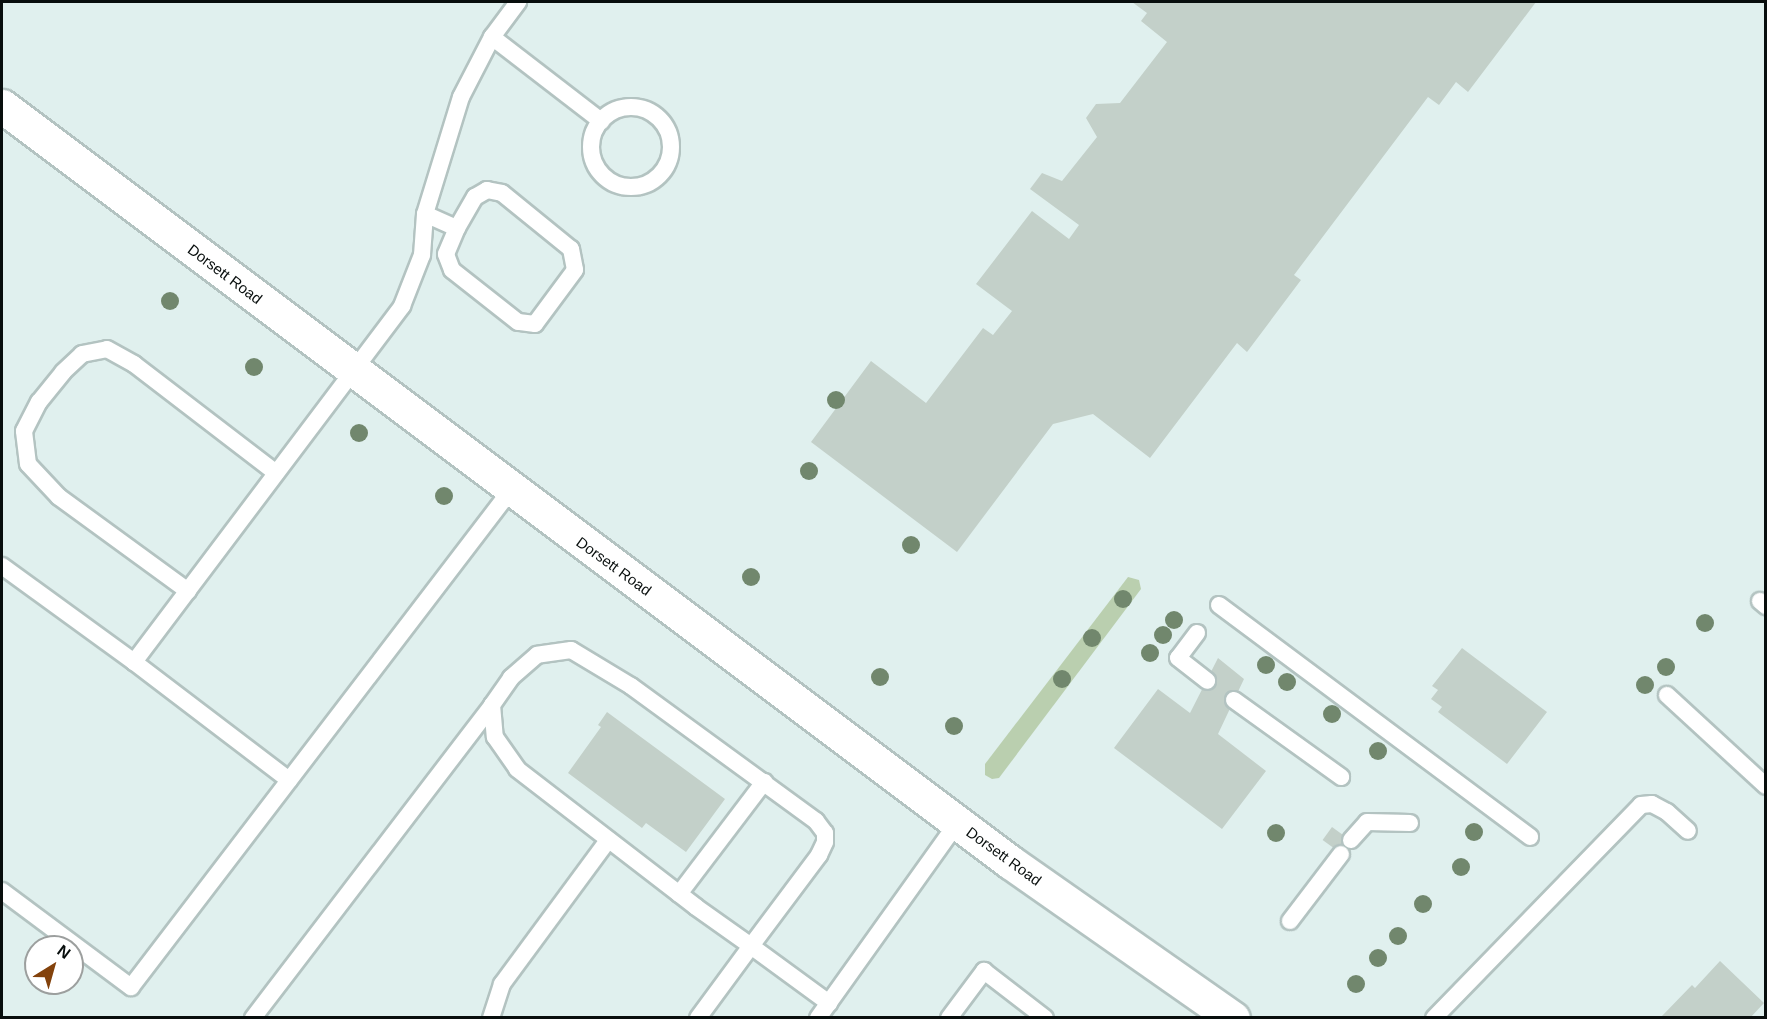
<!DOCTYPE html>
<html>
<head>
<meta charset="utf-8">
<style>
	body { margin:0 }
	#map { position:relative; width:1767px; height:1019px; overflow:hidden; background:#e0f0ee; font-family:Helvetica,sans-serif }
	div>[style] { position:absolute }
	.green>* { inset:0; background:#bacfaf }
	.building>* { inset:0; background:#c3d0c9; transform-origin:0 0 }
	.roads { filter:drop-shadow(2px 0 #b3c3c1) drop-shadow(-2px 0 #b3c3c1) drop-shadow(0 2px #b3c3c1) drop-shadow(0 -2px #b3c3c1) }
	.service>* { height:16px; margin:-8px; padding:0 8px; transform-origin:8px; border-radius:8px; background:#fff }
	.service>.ring { margin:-8px; padding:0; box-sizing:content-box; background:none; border:16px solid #fff; border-radius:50% }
	.secondary>* { height:33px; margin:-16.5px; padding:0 16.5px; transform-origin:16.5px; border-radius:16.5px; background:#fff }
	.trees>* { width:18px; height:18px; margin:-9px; border-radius:50%; background:#71876d }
	span { translate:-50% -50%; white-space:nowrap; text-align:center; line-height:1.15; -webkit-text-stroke:4.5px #fff; paint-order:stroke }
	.street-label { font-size:15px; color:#080e0d }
	.frame { position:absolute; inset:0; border:3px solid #080e0d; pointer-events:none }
	.north { position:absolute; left:24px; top:935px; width:60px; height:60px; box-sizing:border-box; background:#fff; border:2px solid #9c9f9e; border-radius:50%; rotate:37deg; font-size:16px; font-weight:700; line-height:24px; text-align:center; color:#080e0d }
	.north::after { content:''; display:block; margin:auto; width:21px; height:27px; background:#83420c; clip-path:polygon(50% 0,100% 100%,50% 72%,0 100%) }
</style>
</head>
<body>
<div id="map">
	<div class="green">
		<div style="clip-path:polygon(1128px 577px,1139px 580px,1141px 589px,999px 778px,992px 779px,985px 775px,985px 764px)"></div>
	</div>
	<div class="building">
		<div style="clip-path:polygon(1132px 2px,1536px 2px,1468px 92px,1456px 82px,1439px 105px,1428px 97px,1294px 275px,1301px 280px,1247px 352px,1237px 343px,1150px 458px,1093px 414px,1053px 424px,957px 552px,811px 442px,871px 361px,926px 403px,983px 328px,993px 335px,1012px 311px,976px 284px,1032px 211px,1069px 239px,1079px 225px,1030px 189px,1042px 173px,1062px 181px,1097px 137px,1086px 118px,1096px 104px,1120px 103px,1167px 42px,1141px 21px,1147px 13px)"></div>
		<div style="clip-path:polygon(1462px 648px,1547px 712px,1507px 764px,1438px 712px,1442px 707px,1431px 699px,1438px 690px,1432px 686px)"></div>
		<div style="clip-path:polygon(1218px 658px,1244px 679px,1218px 734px,1266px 771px,1222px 829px,1114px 748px,1158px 689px,1190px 713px)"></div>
		<div style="clip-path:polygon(607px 712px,725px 799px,686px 852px,646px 823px,642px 828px,568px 773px,601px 727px,598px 725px)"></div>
		<div style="left:1332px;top:827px;width:29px;height:16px;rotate:36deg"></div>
		<div style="clip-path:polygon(1720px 961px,1764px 1003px,1750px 1018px,1660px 1018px,1692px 985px,1695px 988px)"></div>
	</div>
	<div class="roads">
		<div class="service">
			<div style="left:492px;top:37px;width:138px;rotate:37.6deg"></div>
			<div class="ring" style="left:591px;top:107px;width:64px;height:64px"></div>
			<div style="left:425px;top:214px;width:35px;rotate:24deg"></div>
			<div style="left:457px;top:228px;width:36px;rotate:-60deg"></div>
			<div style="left:475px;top:197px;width:14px;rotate:-30deg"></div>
			<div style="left:487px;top:190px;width:15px;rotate:11deg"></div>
			<div style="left:502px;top:193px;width:89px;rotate:39.1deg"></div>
			<div style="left:571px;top:249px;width:21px;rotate:79deg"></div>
			<div style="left:575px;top:270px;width:67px;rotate:126.5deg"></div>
			<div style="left:535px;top:324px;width:17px;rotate:-173deg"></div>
			<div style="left:518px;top:322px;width:84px;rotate:-141.8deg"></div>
			<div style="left:452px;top:270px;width:17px;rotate:-111deg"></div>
			<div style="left:446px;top:254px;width:28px;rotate:-67deg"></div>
			<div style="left:2px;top:566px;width:163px;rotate:36deg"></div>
			<div style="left:134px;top:662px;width:446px;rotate:-53deg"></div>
			<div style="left:402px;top:306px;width:55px;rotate:-68.6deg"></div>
			<div style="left:422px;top:255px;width:41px;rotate:-85.8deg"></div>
			<div style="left:425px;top:214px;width:122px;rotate:-72.9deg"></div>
			<div style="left:461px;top:97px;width:68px;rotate:-62.7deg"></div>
			<div style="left:492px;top:37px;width:44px;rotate:-53.4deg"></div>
			<div style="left:188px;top:591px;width:160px;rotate:-143.9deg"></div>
			<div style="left:59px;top:497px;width:45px;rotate:-133.2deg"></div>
			<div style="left:28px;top:464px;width:33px;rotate:-97deg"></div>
			<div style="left:24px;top:431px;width:33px;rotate:-63deg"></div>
			<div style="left:39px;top:402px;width:38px;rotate:-51deg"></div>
			<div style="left:63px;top:372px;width:26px;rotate:-43deg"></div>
			<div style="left:82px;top:354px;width:25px;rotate:-11deg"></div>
			<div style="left:107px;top:349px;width:31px;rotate:29deg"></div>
			<div style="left:134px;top:364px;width:179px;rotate:37.5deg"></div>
			<div style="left:1760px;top:601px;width:8px;rotate:40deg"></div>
			<div style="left:1219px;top:605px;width:388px;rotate:36.7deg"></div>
			<div style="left:1197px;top:633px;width:31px;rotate:127deg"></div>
			<div style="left:1178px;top:658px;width:37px;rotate:38deg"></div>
			<div style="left:134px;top:662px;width:195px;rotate:37.3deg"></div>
			<div style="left:1667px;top:695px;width:134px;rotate:42.6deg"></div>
			<div style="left:1234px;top:700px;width:132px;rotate:35.7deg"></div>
			<div style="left:1351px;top:840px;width:24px;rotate:-48deg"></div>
			<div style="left:1367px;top:822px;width:43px;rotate:1.3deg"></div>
			<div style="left:2px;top:891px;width:161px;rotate:36.7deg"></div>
			<div style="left:131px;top:987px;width:626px;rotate:-52.6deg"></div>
			<div style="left:679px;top:894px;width:141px;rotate:-52.8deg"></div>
			<div style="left:1290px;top:921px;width:84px;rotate:-52.7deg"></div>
			<div style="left:253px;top:1018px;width:394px;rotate:-52.6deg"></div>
			<div style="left:491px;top:1018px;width:36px;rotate:-72deg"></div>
			<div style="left:502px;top:984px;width:179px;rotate:-53.6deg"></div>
			<div style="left:698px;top:1018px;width:89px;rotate:-53.6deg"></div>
			<div style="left:751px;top:946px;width:114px;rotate:-53.2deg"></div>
			<div style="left:819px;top:855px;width:14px;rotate:-65deg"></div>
			<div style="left:825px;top:842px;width:9px;rotate:-90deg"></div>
			<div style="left:825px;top:833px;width:15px;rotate:-127deg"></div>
			<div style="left:816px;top:821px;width:229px;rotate:-143.9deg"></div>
			<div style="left:631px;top:686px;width:70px;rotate:-149deg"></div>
			<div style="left:571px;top:650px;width:34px;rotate:172deg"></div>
			<div style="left:537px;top:655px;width:35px;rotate:139deg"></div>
			<div style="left:511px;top:678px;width:33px;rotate:125deg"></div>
			<div style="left:492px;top:705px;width:32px;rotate:85deg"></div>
			<div style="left:495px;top:737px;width:39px;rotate:55deg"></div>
			<div style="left:517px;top:769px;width:226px;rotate:37.6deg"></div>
			<div style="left:696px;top:907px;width:67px;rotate:35.3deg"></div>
			<div style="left:751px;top:946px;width:97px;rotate:36.2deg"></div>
			<div style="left:818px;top:1018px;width:241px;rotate:-54.5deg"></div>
			<div style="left:949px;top:1018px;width:59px;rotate:-53.3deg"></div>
			<div style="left:984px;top:971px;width:77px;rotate:37.6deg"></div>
			<div style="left:1434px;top:1018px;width:297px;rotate:-45.8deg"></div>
			<div style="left:1641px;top:805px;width:11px;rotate:-5deg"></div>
			<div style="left:1652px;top:804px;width:17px;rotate:28deg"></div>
			<div style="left:1667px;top:812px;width:28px;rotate:42deg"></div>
		</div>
		<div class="secondary">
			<div style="left:2px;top:106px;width:1260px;rotate:36.87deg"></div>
			<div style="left:1010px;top:862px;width:272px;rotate:35deg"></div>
		</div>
	</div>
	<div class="trees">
		<div style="left:170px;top:301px"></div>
		<div style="left:254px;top:367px"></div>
		<div style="left:836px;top:400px"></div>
		<div style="left:359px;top:433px"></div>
		<div style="left:809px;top:471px"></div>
		<div style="left:444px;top:496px"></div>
		<div style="left:911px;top:545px"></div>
		<div style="left:751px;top:577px"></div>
		<div style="left:1123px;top:599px"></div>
		<div style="left:1174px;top:620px"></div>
		<div style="left:1705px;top:623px"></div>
		<div style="left:1163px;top:635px"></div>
		<div style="left:1092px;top:638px"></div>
		<div style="left:1150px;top:653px"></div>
		<div style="left:1266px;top:665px"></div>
		<div style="left:1666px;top:667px"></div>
		<div style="left:880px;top:677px"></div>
		<div style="left:1062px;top:679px"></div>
		<div style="left:1287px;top:682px"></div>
		<div style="left:1645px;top:685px"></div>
		<div style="left:1332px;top:714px"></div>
		<div style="left:954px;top:726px"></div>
		<div style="left:1378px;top:751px"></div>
		<div style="left:1474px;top:832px"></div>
		<div style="left:1276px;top:833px"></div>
		<div style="left:1461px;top:867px"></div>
		<div style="left:1423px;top:904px"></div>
		<div style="left:1398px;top:936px"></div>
		<div style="left:1378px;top:958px"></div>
		<div style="left:1356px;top:984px"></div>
	</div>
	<div class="street-label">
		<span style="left:225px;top:274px;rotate:37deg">Dorsett Road</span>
		<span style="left:614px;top:566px;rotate:36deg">Dorsett Road</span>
		<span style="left:1004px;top:856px;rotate:36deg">Dorsett Road</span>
	</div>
	<div class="frame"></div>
	<div class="north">N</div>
</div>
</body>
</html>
